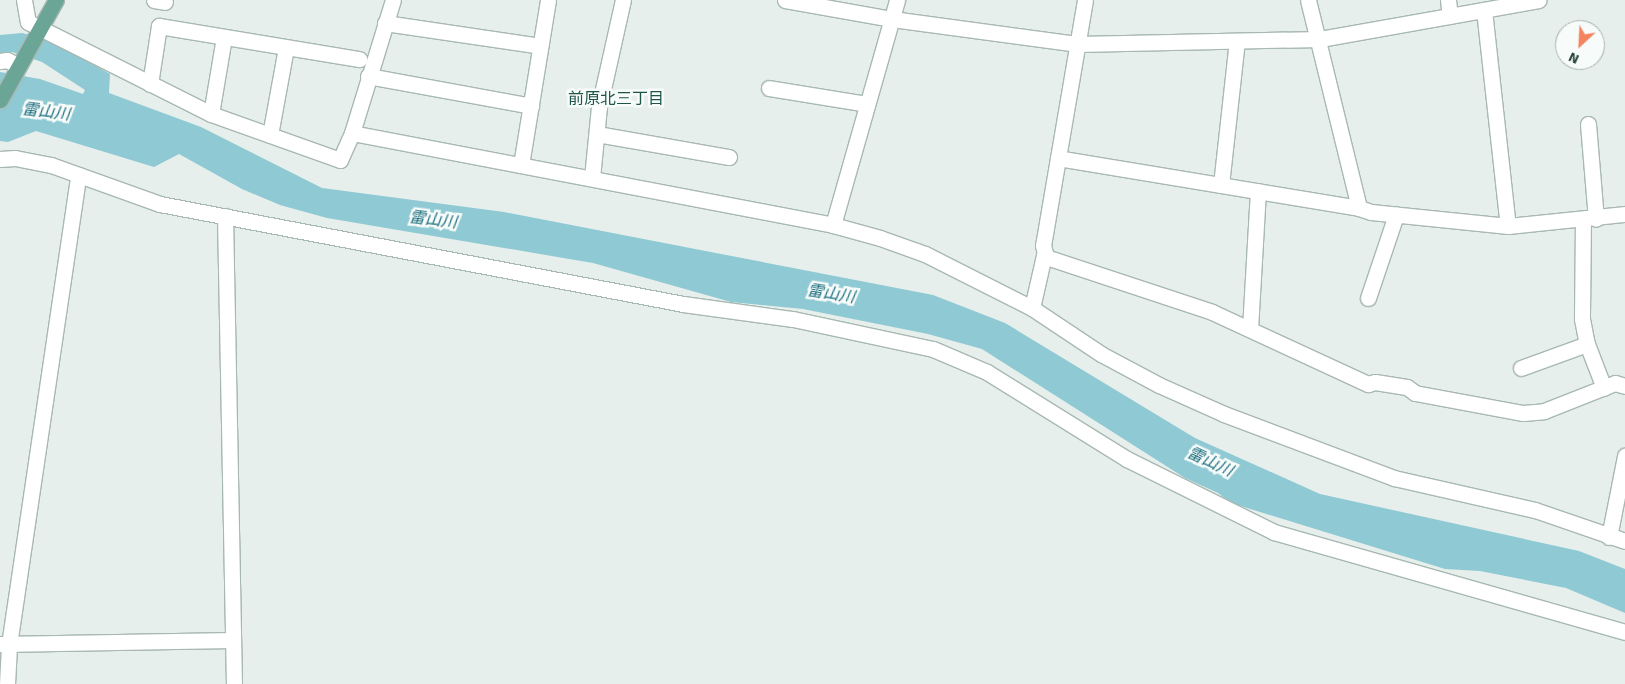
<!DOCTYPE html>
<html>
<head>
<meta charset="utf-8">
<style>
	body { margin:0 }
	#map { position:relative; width:1625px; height:684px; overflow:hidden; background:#e6efeb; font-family:Signika,"Noto Sans JP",sans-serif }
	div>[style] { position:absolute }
	.water>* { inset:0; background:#8ec9d4 }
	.roads { filter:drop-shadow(1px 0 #a8b8b2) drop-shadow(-1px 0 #a8b8b2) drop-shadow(0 1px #a8b8b2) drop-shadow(0 -1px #a8b8b2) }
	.minor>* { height:15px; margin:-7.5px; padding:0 7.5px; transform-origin:7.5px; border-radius:7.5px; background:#fff }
	.major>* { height:15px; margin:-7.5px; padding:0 7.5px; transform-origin:7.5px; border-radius:7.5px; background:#6aa596 }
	span { translate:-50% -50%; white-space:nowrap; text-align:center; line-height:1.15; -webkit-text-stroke:5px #f7fbf9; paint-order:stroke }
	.neighbourhood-label { font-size:16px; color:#1f5548 }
	.water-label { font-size:16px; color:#1c6f80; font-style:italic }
	.north { position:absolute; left:1555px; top:20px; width:50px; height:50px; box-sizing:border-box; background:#f7fbf9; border:1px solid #a3b1ad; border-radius:50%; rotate:205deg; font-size:14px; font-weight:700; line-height:20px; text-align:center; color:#24423a }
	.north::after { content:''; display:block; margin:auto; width:18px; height:22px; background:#f4845f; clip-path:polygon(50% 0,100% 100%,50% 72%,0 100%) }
</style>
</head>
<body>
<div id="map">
	<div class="water">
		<div style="clip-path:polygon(22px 33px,50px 40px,110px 74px,109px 93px,201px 127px,322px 188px,504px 212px,933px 295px,1005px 323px,1195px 438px,1320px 494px,1579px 551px,1625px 569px,1625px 613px,1566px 588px,1480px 571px,1445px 569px,1231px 503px,1218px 493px,1185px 478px,982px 349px,928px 334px,803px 309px,731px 302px,593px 263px,327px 218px,280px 205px,242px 189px,179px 154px,154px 167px,36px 131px,8px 142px,0 141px,0 72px,40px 79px,83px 94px,85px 90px,42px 62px,12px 52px,0 55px,0 35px)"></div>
	</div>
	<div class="roads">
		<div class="minor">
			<div style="left:24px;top:0;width:22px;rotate:80deg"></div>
			<div style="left:28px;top:22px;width:13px;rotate:27deg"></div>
			<div style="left:40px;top:28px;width:191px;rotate:26.7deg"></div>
			<div style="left:211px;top:114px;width:137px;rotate:19.6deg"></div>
			<div style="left:340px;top:160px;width:30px;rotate:-66deg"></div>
			<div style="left:352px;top:133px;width:490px;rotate:10.8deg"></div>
			<div style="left:833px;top:225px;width:49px;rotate:15.5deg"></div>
			<div style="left:880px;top:238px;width:48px;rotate:19.6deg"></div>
			<div style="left:925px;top:254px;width:120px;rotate:26.8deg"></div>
			<div style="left:1032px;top:308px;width:83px;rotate:33.7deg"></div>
			<div style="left:1101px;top:354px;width:66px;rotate:28.1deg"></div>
			<div style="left:1159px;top:385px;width:71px;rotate:24deg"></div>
			<div style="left:1224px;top:414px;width:182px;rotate:20.6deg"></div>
			<div style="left:1394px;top:478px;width:145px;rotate:12.8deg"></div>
			<div style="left:1535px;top:510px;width:95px;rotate:19deg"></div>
			<div style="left:154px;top:0;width:11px;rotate:10deg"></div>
			<div style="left:785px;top:0;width:109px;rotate:10.1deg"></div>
			<div style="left:892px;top:19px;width:188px;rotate:7.7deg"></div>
			<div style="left:1078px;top:44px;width:242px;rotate:-1.2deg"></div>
			<div style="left:1320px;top:39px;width:222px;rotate:-10.1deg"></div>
			<div style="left:1085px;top:0;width:249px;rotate:99.7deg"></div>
			<div style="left:1043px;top:245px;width:12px;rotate:76deg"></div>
			<div style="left:1046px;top:257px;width:175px;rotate:18.3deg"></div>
			<div style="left:1212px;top:312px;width:172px;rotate:24.8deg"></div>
			<div style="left:1368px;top:384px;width:7px;rotate:-16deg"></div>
			<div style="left:1375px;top:382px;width:32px;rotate:9deg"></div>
			<div style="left:1407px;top:387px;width:10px;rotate:37deg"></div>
			<div style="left:1415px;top:393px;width:110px;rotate:10.5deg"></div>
			<div style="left:1523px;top:413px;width:21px;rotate:-5deg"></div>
			<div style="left:1544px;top:411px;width:76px;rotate:-21.5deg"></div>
			<div style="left:1615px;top:383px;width:10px;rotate:17deg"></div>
			<div style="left:1308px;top:0;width:214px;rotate:76.2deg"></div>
			<div style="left:1359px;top:208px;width:13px;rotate:18deg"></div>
			<div style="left:1371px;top:212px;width:138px;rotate:5.8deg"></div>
			<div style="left:1508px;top:226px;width:118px;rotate:-5.9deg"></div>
			<div style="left:1448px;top:0;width:16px;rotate:83deg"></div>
			<div style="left:1484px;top:10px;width:217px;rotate:83.7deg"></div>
			<div style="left:385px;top:23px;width:157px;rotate:8.4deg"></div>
			<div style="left:0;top:61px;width:7px;rotate:-8deg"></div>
			<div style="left:7px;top:60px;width:13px;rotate:27deg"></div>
			<div style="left:368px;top:76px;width:166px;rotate:10.4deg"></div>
			<div style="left:150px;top:84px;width:59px;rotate:-81.2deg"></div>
			<div style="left:159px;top:26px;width:203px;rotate:9.4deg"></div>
			<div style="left:769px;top:88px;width:99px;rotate:9.3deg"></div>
			<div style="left:211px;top:114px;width:78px;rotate:-80.4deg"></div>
			<div style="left:1588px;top:124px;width:95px;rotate:85.2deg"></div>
			<div style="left:352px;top:133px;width:139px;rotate:-72.9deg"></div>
			<div style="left:597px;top:134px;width:134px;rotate:9.9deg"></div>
			<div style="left:270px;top:135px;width:88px;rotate:-79.6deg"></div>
			<div style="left:1058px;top:158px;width:305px;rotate:9.4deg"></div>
			<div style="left:0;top:159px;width:15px;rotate:-4deg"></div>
			<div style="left:15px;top:158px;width:37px;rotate:11deg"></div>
			<div style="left:51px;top:165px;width:116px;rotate:19.7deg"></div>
			<div style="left:160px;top:204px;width:532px;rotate:10.82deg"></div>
			<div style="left:683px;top:304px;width:111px;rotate:7.8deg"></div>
			<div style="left:793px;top:319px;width:143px;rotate:12.1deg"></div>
			<div style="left:933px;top:349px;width:59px;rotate:23.1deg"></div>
			<div style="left:987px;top:372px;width:165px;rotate:31.9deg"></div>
			<div style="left:1127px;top:459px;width:164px;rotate:26.4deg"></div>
			<div style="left:1274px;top:532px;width:365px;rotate:15.9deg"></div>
			<div style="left:521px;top:165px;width:167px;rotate:-80.7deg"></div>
			<div style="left:592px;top:178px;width:71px;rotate:-84.4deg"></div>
			<div style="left:599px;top:107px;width:110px;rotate:-77.4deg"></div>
			<div style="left:1221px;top:185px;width:145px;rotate:-83.7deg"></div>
			<div style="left:225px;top:216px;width:468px;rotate:88.9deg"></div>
			<div style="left:1583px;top:220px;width:99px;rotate:90.6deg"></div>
			<div style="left:1582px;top:319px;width:25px;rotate:79deg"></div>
			<div style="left:1587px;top:344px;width:47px;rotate:68.9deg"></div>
			<div style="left:833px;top:225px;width:234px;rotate:-74.1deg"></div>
			<div style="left:1368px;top:298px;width:88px;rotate:-71.4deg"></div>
			<div style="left:1032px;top:308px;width:54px;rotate:-77.2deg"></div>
			<div style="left:1250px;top:329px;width:138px;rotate:-86.7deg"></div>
			<div style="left:1521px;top:368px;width:70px;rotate:-20deg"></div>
			<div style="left:1609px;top:537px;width:83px;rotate:-78.8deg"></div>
			<div style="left:0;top:644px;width:233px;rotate:-1deg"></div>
			<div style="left:7px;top:684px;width:39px;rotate:-87deg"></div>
			<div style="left:9px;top:645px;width:475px;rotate:-81.6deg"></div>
		</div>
		<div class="major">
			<div style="left:0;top:100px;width:115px;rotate:-60.8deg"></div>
		</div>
	</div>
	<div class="neighbourhood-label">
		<span style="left:616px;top:99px">前原北三丁目</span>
	</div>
	<div class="water-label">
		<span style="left:46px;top:112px;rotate:7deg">雷山川</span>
		<span style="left:433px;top:220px;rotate:7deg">雷山川</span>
		<span style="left:831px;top:294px;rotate:9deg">雷山川</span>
		<span style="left:1210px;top:462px;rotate:25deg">雷山川</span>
	</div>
	<div class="north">N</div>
</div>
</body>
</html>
